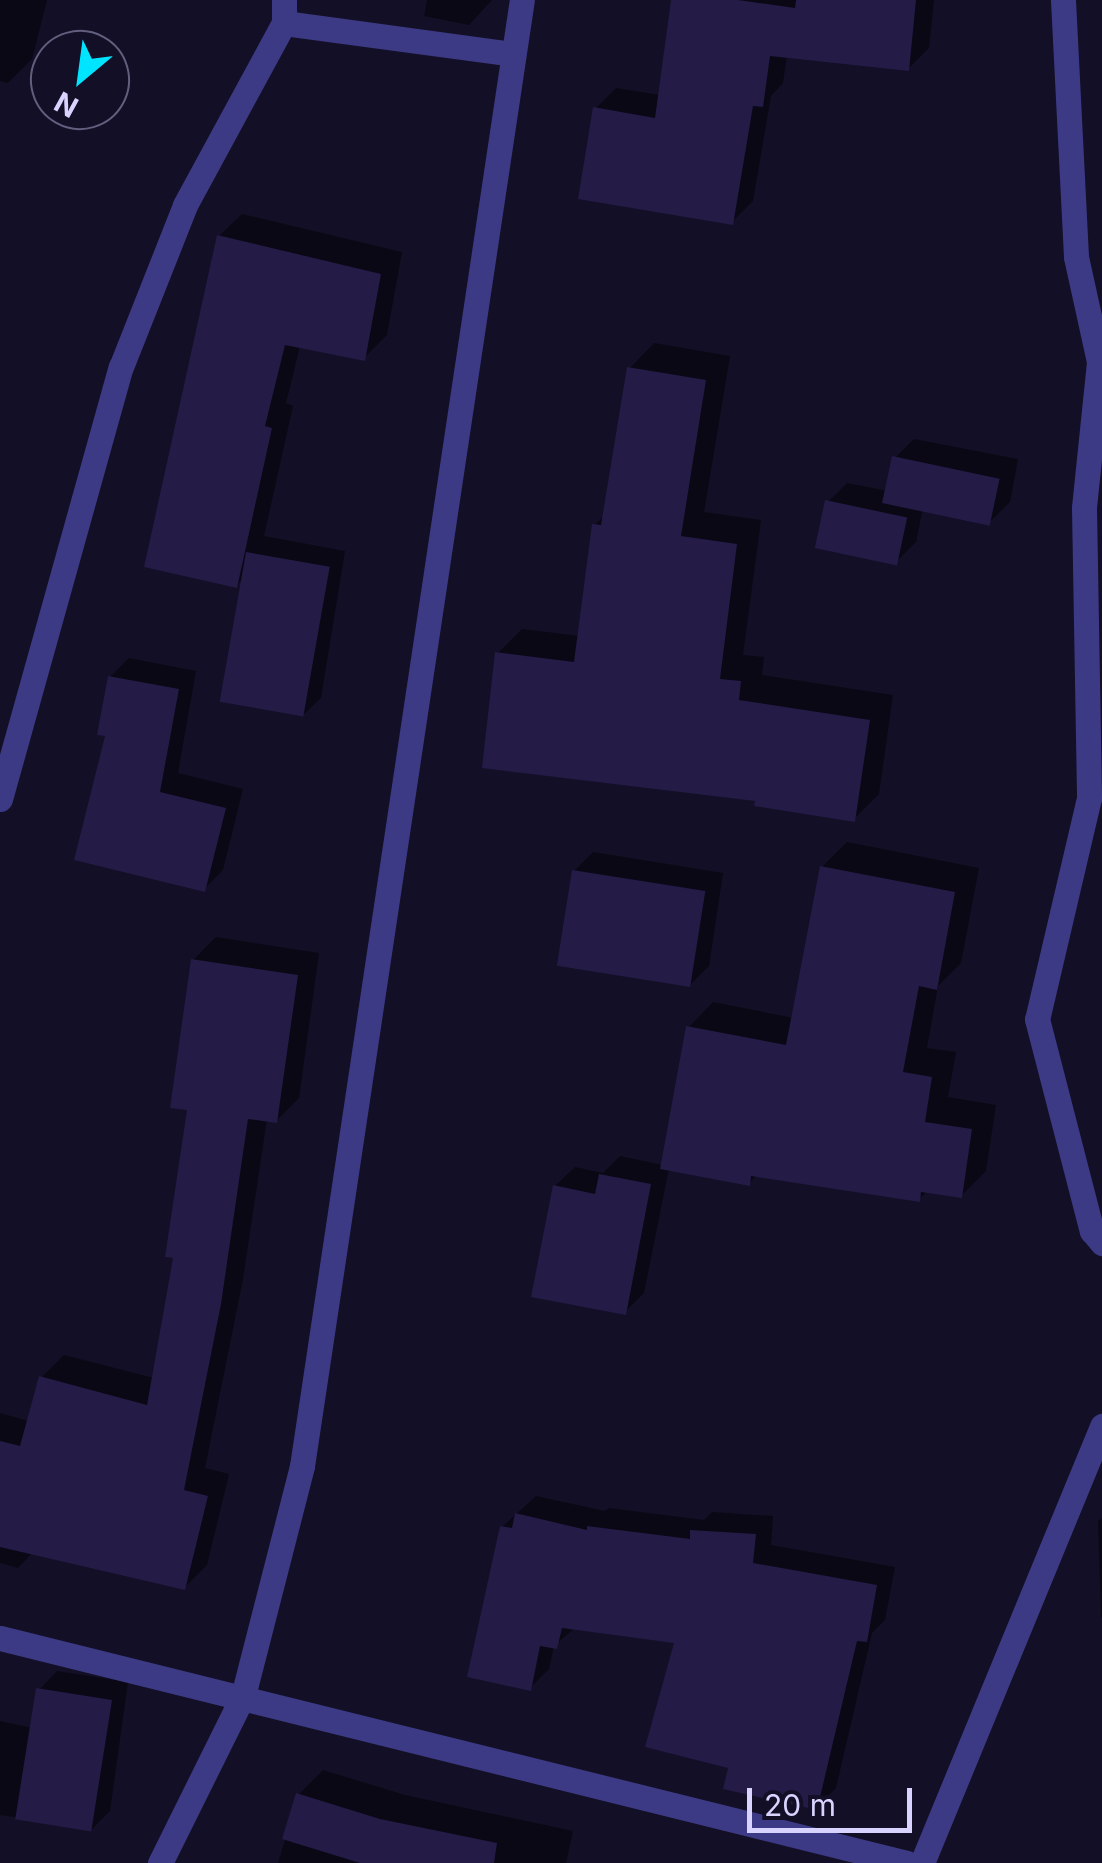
<!DOCTYPE html>
<html>
<head>
<meta charset="utf-8">
<style>
	body { margin:0 }
	#map { position:relative; width:1102px; height:1863px; overflow:hidden; background:#130f26; font-family:Inter,sans-serif }
	div>[style] { position:absolute }
	.shadow>* { inset:0; background:#0007 }
	.building>* { inset:0; background:#241b47; transform-origin:0 0 }
	.minor>* { height:25px; margin:-12.5px; padding:0 12.5px; transform-origin:12.5px; border-radius:12.5px; background:#3d3a85 }
	span { translate:-50% -50%; white-space:nowrap; text-align:center; line-height:1.15; -webkit-text-stroke:8px #130f26; paint-order:stroke }
	.north { position:absolute; left:30px; top:30px; width:100px; height:100px; box-sizing:border-box; background:#130f26; border:2px solid #625e7d; border-radius:50%; rotate:209deg; font-size:28px; font-weight:700; line-height:40px; text-align:center; color:#d9d4ff }
	.north::after { content:''; display:block; margin:auto; width:35px; height:45px; background:#00e5ff; clip-path:polygon(50% 0,100% 100%,50% 72%,0 100%) }
	.scale { position:absolute; left:747px; top:1788px; width:165px; height:45px; box-sizing:border-box; border:5px solid #d9d4ff; border-top:0; padding-left:12px; font-size:30px; line-height:35px; white-space:nowrap; color:#d9d4ff; -webkit-text-stroke:8px #130f26; paint-order:stroke }
</style>
</head>
<body>
<div id="map">
	<div class="shadow">
		<div style="clip-path:polygon(0 0,47px 0,32px 59px,8px 83px,0 81px)"></div>
		<div style="clip-path:polygon(427px 0,492px 0,469px 25px,424px 16px)"></div>
		<div style="clip-path:polygon(673px 0,934px 0,929px 48px,908px 69px,787px 56px,783px 83px,771px 96px,753px 201px,732px 222px,595px 109px,616px 88px,660px 95px)"></div>
		<div style="clip-path:polygon(242px 214px,402px 252px,387px 335px,364px 358px,300px 346px,286px 403px,293px 406px,264px 536px,345px 551px,321px 698px,304px 714px,244px 577px,236px 586px,219px 236px)"></div>
		<div style="clip-path:polygon(654px 343px,730px 356px,704px 512px,761px 520px,743px 655px,764px 657px,762px 675px,893px 695px,879px 794px,854px 819px,757px 799px,497px 654px,522px 629px,580px 636px,595px 525px,605px 515px,630px 368px)"></div>
		<div style="clip-path:polygon(914px 439px,1018px 459px,1010px 502px,991px 521px,923px 508px,916px 542px,897px 561px,828px 502px,847px 483px,888px 491px,895px 458px)"></div>
		<div style="clip-path:polygon(129px 658px,196px 671px,178px 773px,243px 789px,223px 870px,204px 889px,108px 734px,110px 677px)"></div>
		<div style="clip-path:polygon(847px 842px,979px 868px,961px 963px,938px 986px,927px 1048px,956px 1052px,948px 1097px,996px 1105px,986px 1171px,961px 1196px,928px 1191px,919px 1199px,757px 1175px,749px 1183px,669px 1168px,644px 1293px,625px 1312px,555px 1186px,575px 1167px,603px 1173px,620px 1156px,663px 1165px,689px 1027px,713px 1002px,794px 1018px,822px 867px)"></div>
		<div style="clip-path:polygon(593px 852px,723px 873px,709px 966px,690px 985px,574px 871px)"></div>
		<div style="clip-path:polygon(216px 937px,319px 953px,299px 1098px,276px 1121px,267px 1119px,243px 1279px,205px 1468px,229px 1474px,207px 1565px,184px 1588px,33px 1552px,18px 1568px,0 1563px,0 1413px,29px 1421px,41px 1378px,64px 1355px,154px 1378px,176px 1256px,190px 1108px,193px 960px)"></div>
		<div style="clip-path:polygon(536px 1496px,605px 1511px,609px 1508px,704px 1520px,712px 1512px,773px 1516px,771px 1545px,895px 1567px,885px 1620px,872px 1633px,836px 1788px,817px 1807px,731px 1767px,677px 1641px,576px 1627px,554px 1646px,549px 1669px,530px 1688px,502px 1527px)"></div>
		<div style="clip-path:polygon(1102px 1518px,1102px 1618px,1101px 1618px,1098px 1521px)"></div>
		<div style="clip-path:polygon(57px 1671px,128px 1682px,110px 1811px,92px 1829px,0 1815px,0 1721px,33px 1728px,39px 1690px)"></div>
		<div style="clip-path:polygon(323px 1770px,405px 1795px,573px 1831px,566px 1863px,278px 1863px,299px 1794px)"></div>
	</div>
	<div class="building">
		<div style="clip-path:polygon(671px 0,738px 0,795px 8px,796px 0,916px 0,909px 71px,770px 56px,763px 107px,753px 106px,733px 225px,578px 199px,593px 107px,655px 118px)"></div>
		<div style="clip-path:polygon(217px 235px,381px 274px,365px 361px,285px 345px,265px 426px,272px 428px,237px 588px,144px 567px)"></div>
		<div style="clip-path:polygon(627px 367px,706px 380px,681px 536px,737px 544px,720px 679px,741px 681px,739px 700px,870px 720px,855px 822px,754px 806px,755px 801px,482px 768px,495px 652px,574px 662px,592px 524px,601px 525px)"></div>
		<div style="left:892px;top:456px;width:110px;height:48px;rotate:12deg"></div>
		<div style="left:825px;top:500px;width:84px;height:49px;rotate:12deg"></div>
		<div style="left:246px;top:552px;width:85px;height:152px;rotate:10deg"></div>
		<div style="clip-path:polygon(108px 676px,179px 689px,160px 792px,226px 808px,205px 892px,74px 860px,105px 736px,97px 735px)"></div>
		<div style="clip-path:polygon(820px 866px,955px 892px,937px 990px,919px 986px,903px 1072px,932px 1077px,925px 1122px,972px 1129px,962px 1198px,921px 1192px,920px 1202px,751px 1176px,750px 1186px,660px 1169px,686px 1026px,786px 1045px)"></div>
		<div style="left:572px;top:870px;width:135px;height:97px;rotate:9deg"></div>
		<div style="clip-path:polygon(191px 959px,298px 975px,277px 1123px,248px 1119px,221px 1304px,184px 1490px,208px 1496px,185px 1590px,0 1547px,0 1441px,20px 1446px,39px 1376px,147px 1405px,173px 1258px,165px 1257px,187px 1110px,170px 1108px)"></div>
		<div style="clip-path:polygon(599px 1174px,651px 1184px,626px 1315px,531px 1297px,553px 1185px,595px 1194px)"></div>
		<div style="clip-path:polygon(515px 1513px,587px 1530px,587px 1526px,690px 1539px,690px 1530px,756px 1534px,753px 1563px,877px 1585px,867px 1642px,857px 1641px,817px 1810px,723px 1789px,728px 1768px,645px 1747px,674px 1643px,562px 1628px,557px 1649px,540px 1646px,531px 1691px,467px 1677px,500px 1526px,512px 1528px)"></div>
		<div style="left:36px;top:1688px;width:77px;height:133px;rotate:9deg"></div>
		<div style="clip-path:polygon(296px 1793px,380px 1819px,497px 1843px,494px 1863px,360px 1863px,282px 1839px)"></div>
	</div>
	<div class="minor">
		<div style="left:1063px;top:0;width:257px;rotate:87.1deg"></div>
		<div style="left:1076px;top:257px;width:107px;rotate:77.6deg"></div>
		<div style="left:1099px;top:362px;width:147px;rotate:95.9deg"></div>
		<div style="left:1084px;top:508px;width:290px;rotate:89deg"></div>
		<div style="left:1089px;top:798px;width:227px;rotate:103.2deg"></div>
		<div style="left:1037px;top:1019px;width:219px;rotate:75.5deg"></div>
		<div style="left:1092px;top:1231px;width:16px;rotate:50deg"></div>
		<div style="left:284px;top:23px;width:230px;rotate:7.7deg"></div>
		<div style="left:0;top:799px;width:449px;rotate:-74.4deg"></div>
		<div style="left:121px;top:367px;width:174px;rotate:-68.4deg"></div>
		<div style="left:185px;top:205px;width:207px;rotate:-61.5deg"></div>
		<div style="left:284px;top:23px;width:23px;rotate:-90deg"></div>
		<div style="left:0;top:1638px;width:934px;rotate:13.93deg"></div>
		<div style="left:160px;top:1863px;width:186px;rotate:-63.6deg"></div>
		<div style="left:243px;top:1696px;width:237px;rotate:-75.6deg"></div>
		<div style="left:302px;top:1466px;width:1482px;rotate:-81.47deg"></div>
		<div style="left:922px;top:1863px;width:473px;rotate:-67.6deg"></div>
	</div>
	<div class="north">N</div>
	<div class="scale">20 m</div>
</div>
</body>
</html>
